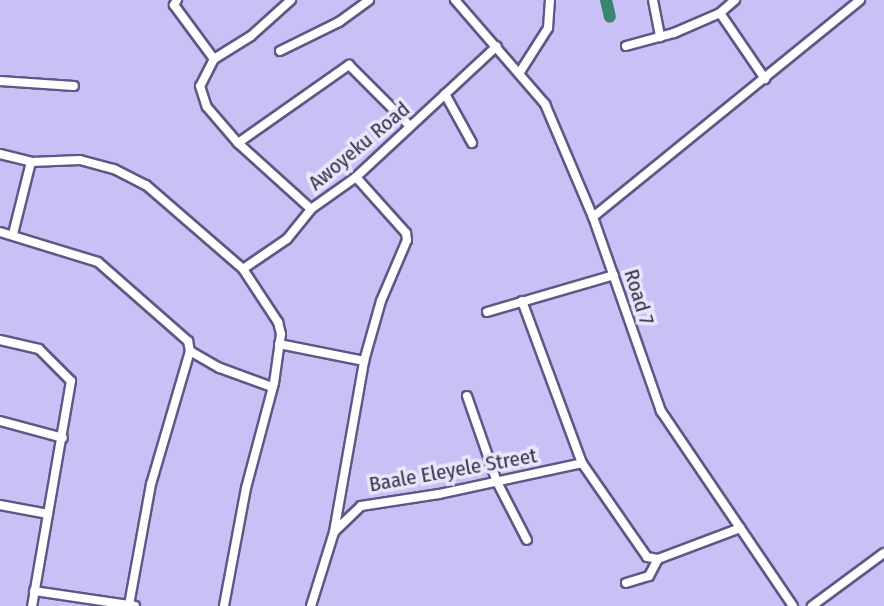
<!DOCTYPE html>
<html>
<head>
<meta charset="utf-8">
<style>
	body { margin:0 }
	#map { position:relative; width:884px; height:606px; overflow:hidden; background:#c9c0f6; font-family:"Fira Sans Condensed",sans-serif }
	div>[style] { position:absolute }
	.river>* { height:12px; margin:-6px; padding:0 6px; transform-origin:6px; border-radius:6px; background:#3a8570 }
	.roads { filter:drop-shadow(2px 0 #605786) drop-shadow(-2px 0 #605786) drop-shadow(0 2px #605786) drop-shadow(0 -2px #605786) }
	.street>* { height:8px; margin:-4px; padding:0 4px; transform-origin:4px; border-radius:4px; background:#fff }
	span { translate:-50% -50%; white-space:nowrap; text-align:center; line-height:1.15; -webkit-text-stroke:7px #e9e6fc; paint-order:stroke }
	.street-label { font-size:21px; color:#333045 }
</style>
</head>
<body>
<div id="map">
	<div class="river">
		<div style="left:606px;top:0;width:17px;rotate:77deg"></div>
	</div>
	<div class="roads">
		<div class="street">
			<div style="left:177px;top:0;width:6px;rotate:121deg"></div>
			<div style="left:174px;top:5px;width:67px;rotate:53.5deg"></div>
			<div style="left:291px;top:0;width:54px;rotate:138deg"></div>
			<div style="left:251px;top:36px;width:44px;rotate:148.1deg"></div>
			<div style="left:214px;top:59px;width:30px;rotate:117deg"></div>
			<div style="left:200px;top:86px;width:22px;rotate:72deg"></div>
			<div style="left:207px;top:107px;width:48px;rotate:49.3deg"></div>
			<div style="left:238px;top:143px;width:98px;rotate:42.1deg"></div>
			<div style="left:455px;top:0;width:138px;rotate:49.1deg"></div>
			<div style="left:545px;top:104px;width:123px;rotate:67deg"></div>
			<div style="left:593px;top:217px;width:206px;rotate:70.7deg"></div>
			<div style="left:661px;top:411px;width:235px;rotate:55.9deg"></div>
			<div style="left:653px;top:0;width:38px;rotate:79deg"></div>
			<div style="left:720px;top:13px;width:80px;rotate:55.7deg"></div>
			<div style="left:626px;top:46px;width:50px;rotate:-15.2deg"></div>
			<div style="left:674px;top:33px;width:50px;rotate:-23.5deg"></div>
			<div style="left:720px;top:13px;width:20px;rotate:-41deg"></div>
			<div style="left:280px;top:51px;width:66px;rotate:-26.2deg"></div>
			<div style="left:339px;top:22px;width:37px;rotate:-36deg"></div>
			<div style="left:520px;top:72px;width:52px;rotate:-57.5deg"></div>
			<div style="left:548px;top:28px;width:28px;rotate:-86deg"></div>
			<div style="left:0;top:81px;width:74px;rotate:3.9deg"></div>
			<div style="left:445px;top:94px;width:56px;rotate:61.1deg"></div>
			<div style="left:238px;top:143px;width:136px;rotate:-35.1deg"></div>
			<div style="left:349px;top:65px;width:86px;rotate:45deg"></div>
			<div style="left:0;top:154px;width:32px;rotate:14deg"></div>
			<div style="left:31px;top:162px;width:49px;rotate:-2.3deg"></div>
			<div style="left:80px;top:160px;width:35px;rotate:15deg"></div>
			<div style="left:114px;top:169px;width:36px;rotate:27deg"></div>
			<div style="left:146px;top:185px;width:128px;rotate:40.9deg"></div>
			<div style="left:243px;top:269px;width:64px;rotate:56.6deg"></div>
			<div style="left:278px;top:322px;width:12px;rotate:76deg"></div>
			<div style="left:281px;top:334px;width:49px;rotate:98.1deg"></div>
			<div style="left:274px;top:383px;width:109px;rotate:104.9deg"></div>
			<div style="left:246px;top:488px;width:120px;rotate:100.6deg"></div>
			<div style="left:593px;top:217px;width:344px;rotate:-39.1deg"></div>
			<div style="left:0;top:232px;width:102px;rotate:17deg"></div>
			<div style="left:98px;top:262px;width:120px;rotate:41.3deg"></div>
			<div style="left:188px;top:341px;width:10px;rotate:79deg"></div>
			<div style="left:190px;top:351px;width:139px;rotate:106.3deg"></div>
			<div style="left:151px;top:484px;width:123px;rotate:100.3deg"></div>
			<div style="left:13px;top:234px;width:74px;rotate:-76deg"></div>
			<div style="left:243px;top:269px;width:53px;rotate:-34.3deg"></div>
			<div style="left:287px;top:239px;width:38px;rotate:-51deg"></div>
			<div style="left:311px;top:209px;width:55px;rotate:-35.4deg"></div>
			<div style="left:356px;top:177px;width:192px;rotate:-42.9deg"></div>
			<div style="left:522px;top:301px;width:173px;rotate:69.7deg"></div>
			<div style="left:582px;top:463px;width:114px;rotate:55.3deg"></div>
			<div style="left:647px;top:557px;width:11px;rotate:10deg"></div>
			<div style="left:658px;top:559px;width:88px;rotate:-20.7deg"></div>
			<div style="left:487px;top:312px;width:132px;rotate:-16.2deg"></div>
			<div style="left:0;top:340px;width:40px;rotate:13deg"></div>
			<div style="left:39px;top:349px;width:45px;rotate:45deg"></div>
			<div style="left:71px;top:381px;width:228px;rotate:99.8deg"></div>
			<div style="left:279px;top:344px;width:87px;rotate:11.3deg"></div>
			<div style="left:190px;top:351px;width:34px;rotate:30deg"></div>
			<div style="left:220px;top:368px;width:55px;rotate:20.1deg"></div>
			<div style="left:467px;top:396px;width:91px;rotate:70.8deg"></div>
			<div style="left:497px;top:482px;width:65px;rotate:62.7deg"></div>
			<div style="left:0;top:421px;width:65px;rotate:15.1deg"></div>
			<div style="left:0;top:505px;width:49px;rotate:10.6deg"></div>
			<div style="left:334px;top:532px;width:174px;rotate:-80deg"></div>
			<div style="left:364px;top:361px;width:62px;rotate:-74.2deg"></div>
			<div style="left:381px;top:301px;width:66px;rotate:-66.9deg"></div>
			<div style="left:407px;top:240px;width:7px;rotate:-98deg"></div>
			<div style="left:406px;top:233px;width:75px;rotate:-131.8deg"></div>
			<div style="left:626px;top:583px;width:24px;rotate:-17deg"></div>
			<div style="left:649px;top:576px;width:19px;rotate:-62deg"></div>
			<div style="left:34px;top:591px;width:102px;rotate:8.4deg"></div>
			<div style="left:311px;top:606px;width:77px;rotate:-72.7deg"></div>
			<div style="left:334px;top:532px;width:37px;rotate:-44deg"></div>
			<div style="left:361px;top:506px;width:79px;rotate:-8.7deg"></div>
			<div style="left:439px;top:494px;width:146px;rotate:-12.2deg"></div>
			<div style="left:812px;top:606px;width:89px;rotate:-36.4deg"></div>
		</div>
	</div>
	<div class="street-label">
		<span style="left:359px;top:146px;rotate:-40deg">Awoyeku Road</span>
		<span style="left:639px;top:297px;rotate:73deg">Road 7</span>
		<span style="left:453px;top:470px;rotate:-10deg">Baale Eleyele Street</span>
	</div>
</div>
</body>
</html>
